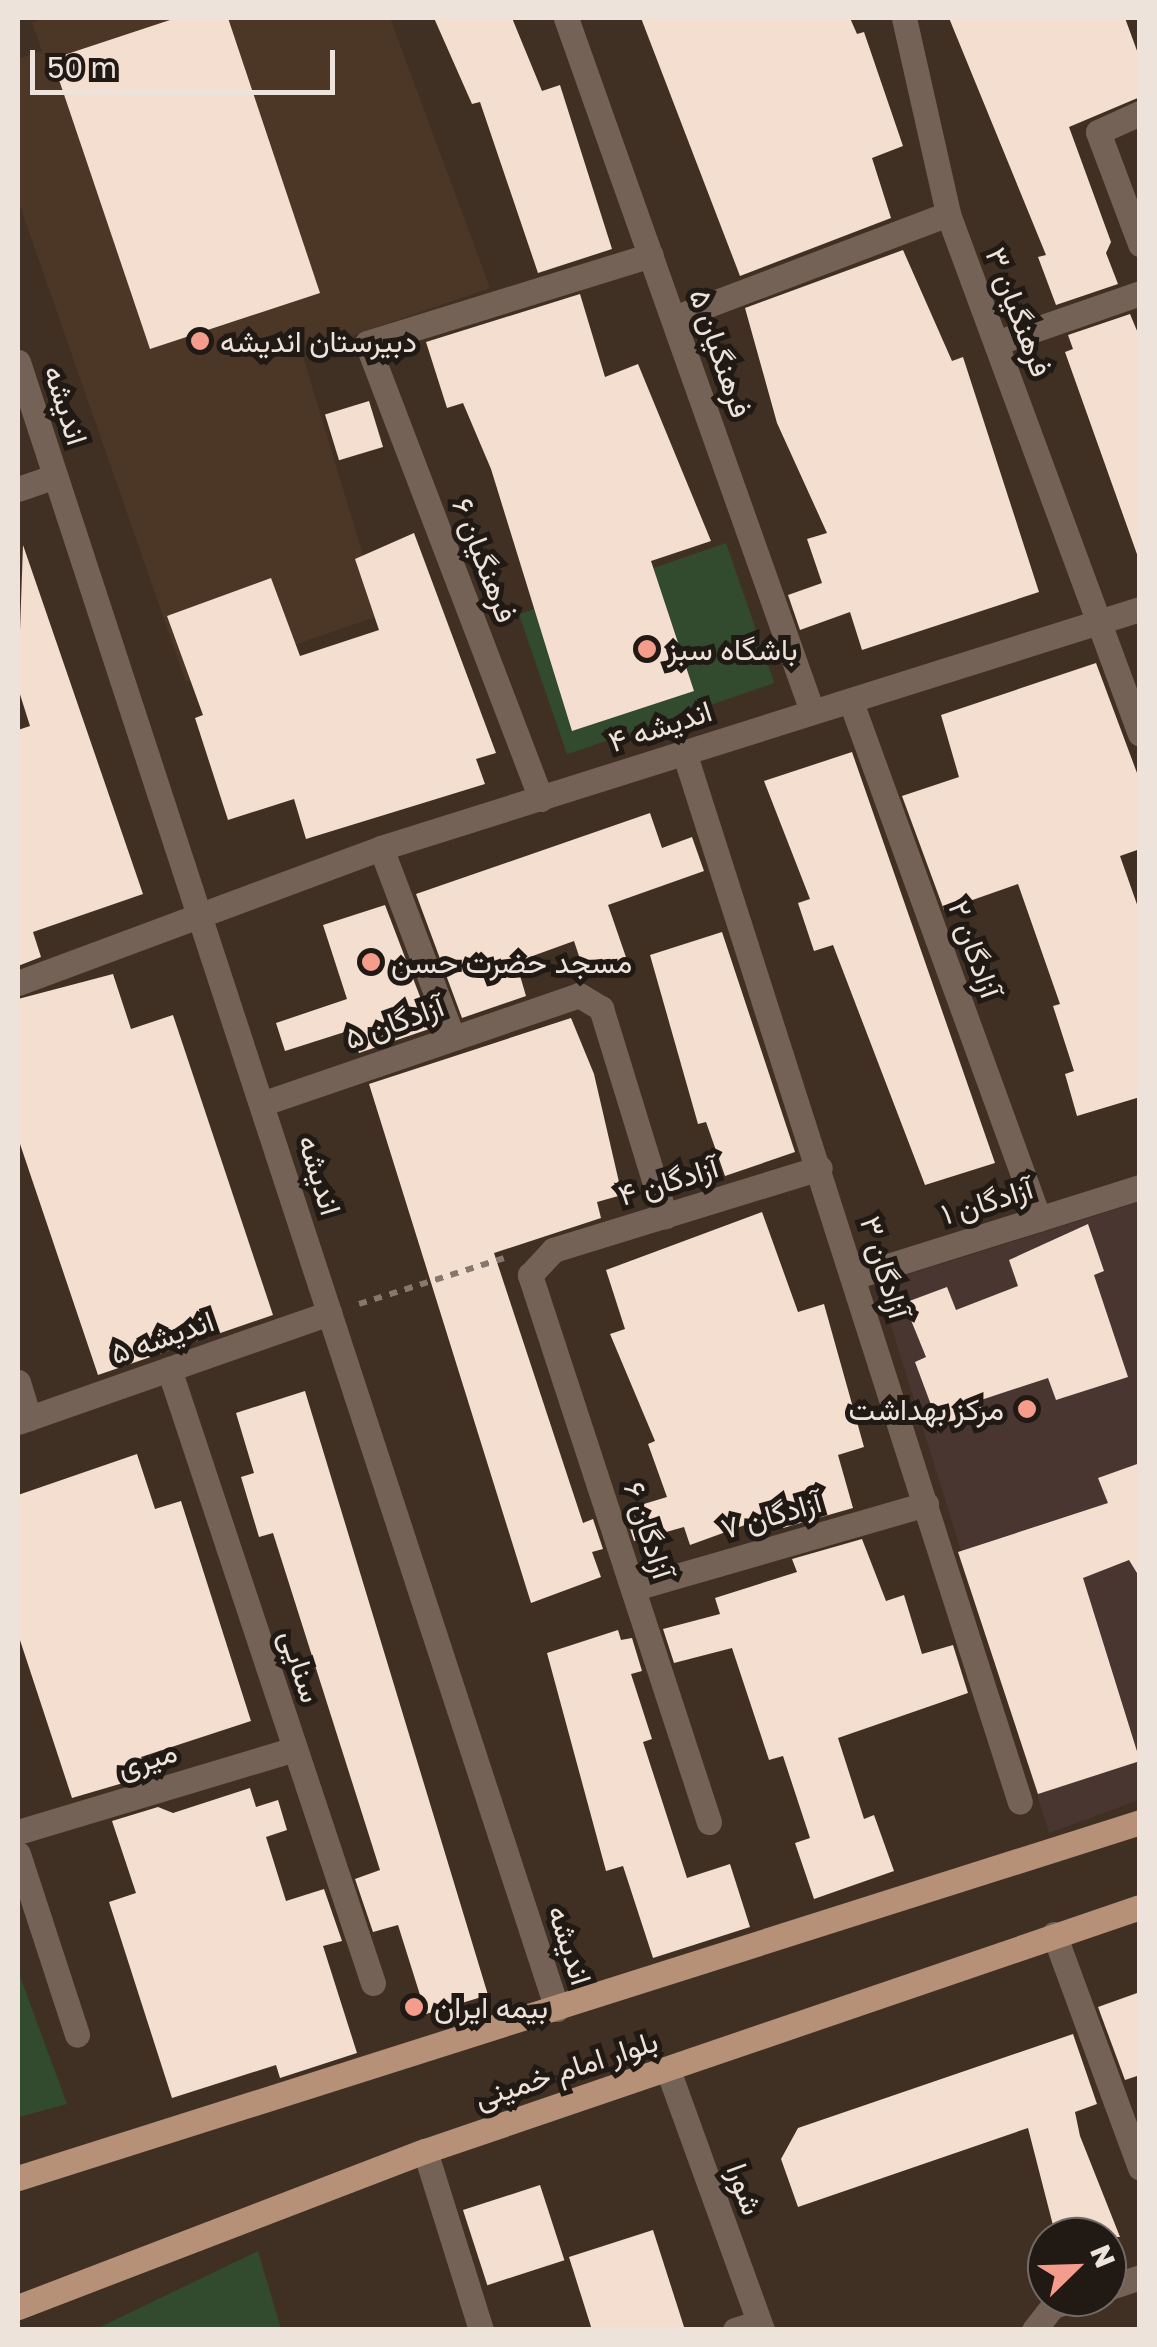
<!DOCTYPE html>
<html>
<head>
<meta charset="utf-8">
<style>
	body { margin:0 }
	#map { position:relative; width:1157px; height:2347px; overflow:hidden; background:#403024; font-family:"Golos Text",Vazirmatn,sans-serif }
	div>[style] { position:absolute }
	.built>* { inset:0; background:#4c3626 }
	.medical>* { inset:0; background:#4a3631 }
	.green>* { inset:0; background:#324a2e; transform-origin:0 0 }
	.building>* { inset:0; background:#f3decf; transform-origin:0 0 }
	.path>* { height:6px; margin-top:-3px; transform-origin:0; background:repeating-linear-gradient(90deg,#86786e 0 8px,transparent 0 16px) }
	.minor>* { height:25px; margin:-12.5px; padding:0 12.5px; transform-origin:12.5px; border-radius:12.5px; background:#756256 }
	.major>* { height:25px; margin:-12.5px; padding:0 12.5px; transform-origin:12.5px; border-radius:12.5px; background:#b69077 }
	.dots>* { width:28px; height:28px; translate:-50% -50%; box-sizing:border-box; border:5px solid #211914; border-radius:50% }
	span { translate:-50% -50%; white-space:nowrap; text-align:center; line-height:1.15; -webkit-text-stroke:10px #211914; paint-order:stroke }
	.street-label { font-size:30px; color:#ede3db }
	.poi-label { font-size:30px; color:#ede3db }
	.left { translate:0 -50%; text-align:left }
	.right { translate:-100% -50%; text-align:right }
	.frame { position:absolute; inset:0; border:20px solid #ede3db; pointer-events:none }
	.north { position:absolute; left:1027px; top:2217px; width:100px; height:100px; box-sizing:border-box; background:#211914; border:2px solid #736a64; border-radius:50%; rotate:67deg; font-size:28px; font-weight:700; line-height:40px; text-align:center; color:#ede3db }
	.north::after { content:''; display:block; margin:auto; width:35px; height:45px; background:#f49d8c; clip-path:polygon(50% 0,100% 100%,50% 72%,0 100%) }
	.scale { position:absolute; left:30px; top:50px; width:305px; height:45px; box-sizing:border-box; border:5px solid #ede3db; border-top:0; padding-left:12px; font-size:30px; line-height:35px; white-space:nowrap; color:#ede3db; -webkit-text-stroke:8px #211914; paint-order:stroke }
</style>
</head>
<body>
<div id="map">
	<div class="built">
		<div style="clip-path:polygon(44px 18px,390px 18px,490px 288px,302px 353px,381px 615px,186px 682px,18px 200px,18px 59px,42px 51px,32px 23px)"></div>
	</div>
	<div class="medical">
		<div style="clip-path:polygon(1139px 1202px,1139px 1800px,1049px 1833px,878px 1284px)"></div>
	</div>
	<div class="green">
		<div style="left:726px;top:543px;width:148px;height:219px;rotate:71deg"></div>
		<div style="clip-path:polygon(18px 1971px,67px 2104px,19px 2117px,18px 2117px)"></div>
		<div style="clip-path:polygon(258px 2251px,281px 2329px,96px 2329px)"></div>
	</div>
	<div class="building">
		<div style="clip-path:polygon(176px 18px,228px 18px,320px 293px,150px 349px,52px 59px)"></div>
		<div style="clip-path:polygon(434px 18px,512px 18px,542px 91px,560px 85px,612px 249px,538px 273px,480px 102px,472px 104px)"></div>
		<div style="clip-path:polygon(641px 18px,850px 18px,857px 34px,864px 32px,903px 146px,872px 158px,891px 218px,740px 276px)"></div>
		<div style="clip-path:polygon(949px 18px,1125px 18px,1140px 59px,1140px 97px,1069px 127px,1111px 242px,1106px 253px,1118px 284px,1056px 305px,1038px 257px,1046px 255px)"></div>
		<div style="clip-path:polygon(903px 250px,952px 361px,963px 357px,1039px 592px,862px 650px,850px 612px,800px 630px,788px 595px,822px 583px,807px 539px,827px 533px,777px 423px,745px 308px)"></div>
		<div style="clip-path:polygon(580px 294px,605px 377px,638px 364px,711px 541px,651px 561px,694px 691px,572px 731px,491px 469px,463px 403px,447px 408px,426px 342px)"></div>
		<div style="clip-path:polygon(1130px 314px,1140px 338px,1138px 557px,1065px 352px,1073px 349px,1068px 335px)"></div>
		<div style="left:369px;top:401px;width:48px;height:46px;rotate:73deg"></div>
		<div style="clip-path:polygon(414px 533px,496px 753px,476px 759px,485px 784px,306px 839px,294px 799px,228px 820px,195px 718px,203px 715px,167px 616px,271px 578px,300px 656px,379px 630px,355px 559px)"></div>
		<div style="clip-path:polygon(23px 545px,143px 894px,33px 932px,41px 957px,18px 966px,18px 730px,30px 726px,18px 688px)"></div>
		<div style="clip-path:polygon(1096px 663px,1140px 781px,1140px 849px,1120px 856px,1140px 913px,1140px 1097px,1077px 1116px,1065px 1074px,1074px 1071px,1053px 1006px,1060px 1004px,1018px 884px,944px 910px,902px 796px,959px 777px,941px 715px)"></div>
		<div style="clip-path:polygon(852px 752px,995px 1163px,925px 1185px,833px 945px,814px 951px,798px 903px,810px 899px,764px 781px)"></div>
		<div style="clip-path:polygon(650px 813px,662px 848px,692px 837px,704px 871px,608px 905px,628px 963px,586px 977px,574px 941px,516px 962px,526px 996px,462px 1018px,416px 894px)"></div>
		<div style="clip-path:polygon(385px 905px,432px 1028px,359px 1053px,351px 1030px,285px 1051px,276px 1023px,347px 999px,323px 925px)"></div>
		<div style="clip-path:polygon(722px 932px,795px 1152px,725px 1176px,706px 1122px,698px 1124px,650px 955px)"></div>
		<div style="clip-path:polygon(113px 974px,131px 1029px,173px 1015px,273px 1315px,98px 1375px,18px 1138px,18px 999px)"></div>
		<div style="clip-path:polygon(571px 1018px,594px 1074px,622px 1195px,597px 1202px,601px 1218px,494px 1253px,583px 1523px,593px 1519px,603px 1549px,592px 1552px,601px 1577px,531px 1603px,369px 1084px)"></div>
		<div style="clip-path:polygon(762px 1212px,798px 1312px,824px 1304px,864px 1447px,838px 1455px,853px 1508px,783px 1528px,778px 1513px,690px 1545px,684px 1527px,634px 1541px,624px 1510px,667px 1497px,648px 1444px,655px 1441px,610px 1334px,625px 1329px,606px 1270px)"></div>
		<div style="clip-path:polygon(1088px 1224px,1104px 1271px,1094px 1275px,1128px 1377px,1056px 1400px,1048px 1378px,978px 1401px,983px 1413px,940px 1429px,915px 1362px,926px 1357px,904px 1303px,947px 1287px,956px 1310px,1018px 1286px,1009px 1260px)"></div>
		<div style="clip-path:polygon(305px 1391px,488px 1995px,426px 2014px,398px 1925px,373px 1932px,355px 1879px,380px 1870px,273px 1533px,259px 1537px,241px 1477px,254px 1473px,236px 1413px)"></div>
		<div style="clip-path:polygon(137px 1454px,155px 1509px,181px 1501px,251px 1721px,141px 1757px,147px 1776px,72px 1798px,18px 1634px,18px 1495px)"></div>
		<div style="clip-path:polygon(1140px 1463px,1140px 1578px,1129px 1560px,1083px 1578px,1140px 1761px,1038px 1794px,958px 1552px,1108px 1503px,1098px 1478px)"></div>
		<div style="clip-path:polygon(862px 1539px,886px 1601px,904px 1595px,922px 1654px,953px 1645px,968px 1693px,838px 1738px,864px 1819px,874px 1815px,894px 1871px,814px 1899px,795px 1843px,810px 1838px,783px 1756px,769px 1760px,732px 1648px,674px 1663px,663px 1629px,720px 1614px,715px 1598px,797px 1572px,792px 1559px)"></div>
		<div style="clip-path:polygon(618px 1630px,621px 1640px,632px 1638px,642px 1671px,631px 1674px,652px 1739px,643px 1742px,687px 1878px,730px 1864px,750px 1927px,653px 1958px,623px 1866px,606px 1871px,547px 1653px)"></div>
		<div style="clip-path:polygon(250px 1788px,256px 1807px,278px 1800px,287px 1830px,266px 1837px,286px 1901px,324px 1889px,342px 1941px,323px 1946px,357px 2053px,280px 2078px,276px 2065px,172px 2098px,109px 1902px,136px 1893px,112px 1821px,158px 1807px,173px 1813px)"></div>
		<div style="clip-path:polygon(1140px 1992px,1140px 2075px,1125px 2080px,1098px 2007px)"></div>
		<div style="clip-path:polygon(1073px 2034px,1097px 2104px,1075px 2112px,1080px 2136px,1120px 2237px,1056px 2237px,1028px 2128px,798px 2207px,781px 2159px,798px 2128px)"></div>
		<div style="left:540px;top:2185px;width:79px;height:81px;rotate:72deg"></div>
		<div style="clip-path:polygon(653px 2230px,685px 2330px,592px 2330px,569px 2257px)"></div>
	</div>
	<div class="path">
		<div style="left:359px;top:1304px;width:152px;rotate:-17.6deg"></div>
	</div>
	<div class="minor">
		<div style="left:566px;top:18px;width:735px;rotate:70.46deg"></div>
		<div style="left:904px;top:18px;width:201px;rotate:77.3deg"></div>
		<div style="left:948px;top:214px;width:554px;rotate:69.73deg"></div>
		<div style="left:1140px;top:113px;width:46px;rotate:155.7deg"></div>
		<div style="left:1098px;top:132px;width:120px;rotate:69.4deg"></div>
		<div style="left:674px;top:318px;width:293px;rotate:-20.8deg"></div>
		<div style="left:996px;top:343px;width:152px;rotate:-19.1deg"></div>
		<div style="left:18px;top:362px;width:1733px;rotate:71.88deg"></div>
		<div style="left:18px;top:489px;width:39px;rotate:-19deg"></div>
		<div style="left:851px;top:702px;width:550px;rotate:70.02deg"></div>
		<div style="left:684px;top:752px;width:1102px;rotate:72.26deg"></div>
		<div style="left:541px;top:799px;width:488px;rotate:-110.9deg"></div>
		<div style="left:367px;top:343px;width:297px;rotate:-17.2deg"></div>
		<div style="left:381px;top:848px;width:201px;rotate:69.3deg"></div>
		<div style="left:18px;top:983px;width:387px;rotate:-20.4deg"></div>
		<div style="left:381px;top:848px;width:796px;rotate:-17.48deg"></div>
		<div style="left:264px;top:1103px;width:333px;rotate:-18.9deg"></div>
		<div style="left:579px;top:995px;width:26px;rotate:31deg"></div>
		<div style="left:601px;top:1008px;width:218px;rotate:72.9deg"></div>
		<div style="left:853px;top:1277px;width:301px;rotate:-17.4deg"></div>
		<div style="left:169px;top:1369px;width:647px;rotate:71.62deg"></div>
		<div style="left:18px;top:1382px;width:38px;rotate:73deg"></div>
		<div style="left:18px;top:1422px;width:330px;rotate:-19.3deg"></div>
		<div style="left:635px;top:1588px;width:303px;rotate:-16.1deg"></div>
		<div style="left:709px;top:1822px;width:576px;rotate:-108.12deg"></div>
		<div style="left:530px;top:1275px;width:34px;rotate:-47deg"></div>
		<div style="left:553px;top:1250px;width:279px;rotate:-17.1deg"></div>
		<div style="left:18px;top:1832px;width:289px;rotate:-16.7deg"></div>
		<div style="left:18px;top:1854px;width:190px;rotate:71.9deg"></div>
		<div style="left:1054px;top:1934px;width:249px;rotate:69.8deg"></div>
		<div style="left:668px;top:2070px;width:276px;rotate:70.1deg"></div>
		<div style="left:425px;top:2151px;width:188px;rotate:72.6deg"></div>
		<div style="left:1107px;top:2288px;width:35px;rotate:-18deg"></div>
		<div style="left:735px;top:2330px;width:25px;rotate:-18deg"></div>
		<div style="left:1034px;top:2330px;width:31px;rotate:-52deg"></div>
		<div style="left:1053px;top:2306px;width:28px;rotate:-18deg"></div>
	</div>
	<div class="major">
		<div style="left:18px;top:2178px;width:1177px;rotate:-17.6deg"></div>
		<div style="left:18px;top:2307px;width:436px;rotate:-21deg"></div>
		<div style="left:425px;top:2151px;width:755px;rotate:-18.84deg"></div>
	</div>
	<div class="dots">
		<div style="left:200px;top:341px;background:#f49d8c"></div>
		<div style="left:647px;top:649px;background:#f49d8c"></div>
		<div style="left:371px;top:962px;background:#f49d8c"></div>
		<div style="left:1027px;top:1409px;background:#f49d8c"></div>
		<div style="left:414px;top:2007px;background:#f49d8c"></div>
	</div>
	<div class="street-label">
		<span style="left:1019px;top:312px;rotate:69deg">فرهنگیان ۳</span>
		<span style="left:721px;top:353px;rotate:71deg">فرهنگیان ۵</span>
		<span style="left:66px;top:405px;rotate:72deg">اندیشه</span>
		<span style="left:485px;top:560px;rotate:69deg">فرهنگیان ۶</span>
		<span style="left:660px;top:726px;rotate:-18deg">اندیشه ۴</span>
		<span style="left:975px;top:949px;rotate:70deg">آزادگان ۲</span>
		<span style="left:394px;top:1022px;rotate:-20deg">آزادگان ۵</span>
		<span style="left:320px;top:1175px;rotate:73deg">اندیشه</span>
		<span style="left:668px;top:1181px;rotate:-17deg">آزادگان ۴</span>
		<span style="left:987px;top:1201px;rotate:-17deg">آزادگان ۱</span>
		<span style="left:885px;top:1267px;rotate:73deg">آزادگان ۳</span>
		<span style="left:162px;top:1337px;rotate:-19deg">اندیشه ۵</span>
		<span style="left:771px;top:1515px;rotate:-16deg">آزادگان ۷</span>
		<span style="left:649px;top:1530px;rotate:72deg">آزادگان ۶</span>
		<span style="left:301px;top:1666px;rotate:72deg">سنایی</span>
		<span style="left:147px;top:1759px;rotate:-17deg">میری</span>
		<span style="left:570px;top:1945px;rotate:72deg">اندیشه</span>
		<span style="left:566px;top:2069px;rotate:-18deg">بلوار امام خمینی</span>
		<span style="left:745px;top:2189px;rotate:70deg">شورا</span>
	</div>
	<div class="poi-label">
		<span class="left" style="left:220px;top:341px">دبیرستان اندیشه</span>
		<span class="left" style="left:667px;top:649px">باشگاه سبز</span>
		<span class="left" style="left:391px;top:962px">مسجد حضرت حسن</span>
		<span class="right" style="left:1004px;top:1409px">مرکز بهداشت</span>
		<span class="left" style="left:434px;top:2007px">بیمه ایران</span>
	</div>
	<div class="frame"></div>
	<div class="north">N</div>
	<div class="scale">50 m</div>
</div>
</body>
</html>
